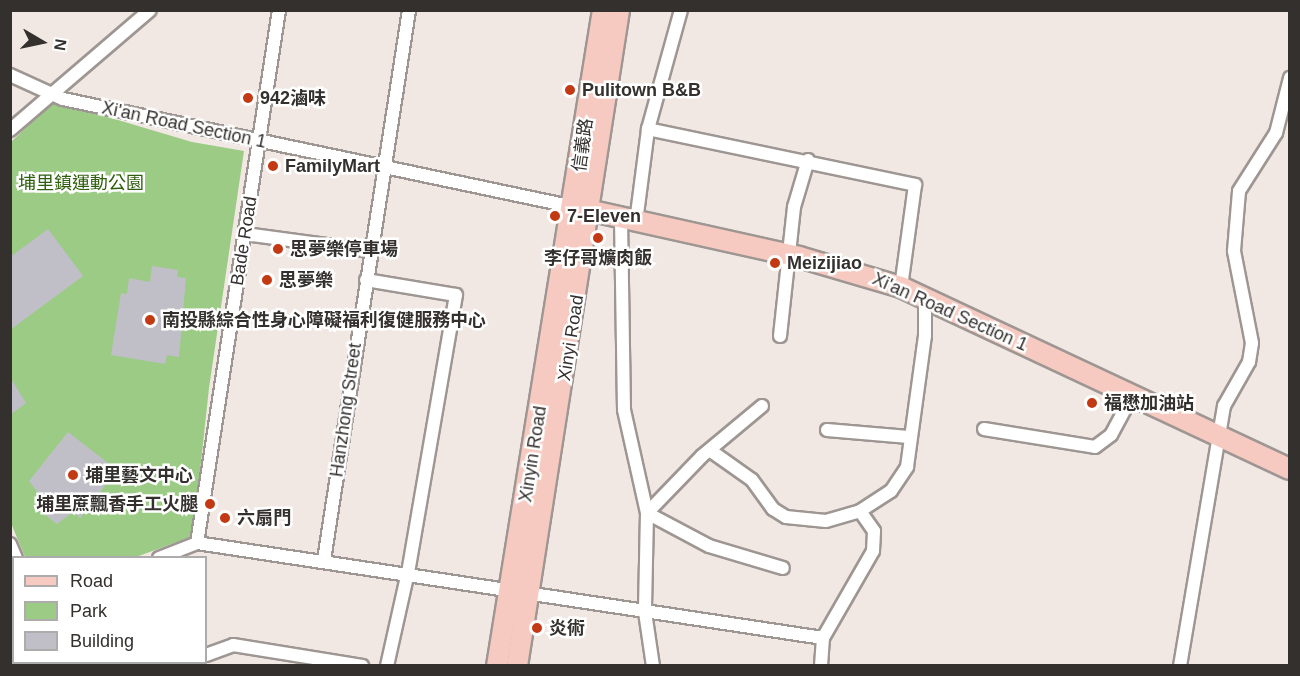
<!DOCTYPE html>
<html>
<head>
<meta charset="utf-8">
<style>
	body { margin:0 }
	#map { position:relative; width:1300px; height:676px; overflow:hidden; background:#f1e8e4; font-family:Helvetica,"Noto Sans TC",sans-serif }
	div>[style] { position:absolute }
	.green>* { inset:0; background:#9bcb85 }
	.building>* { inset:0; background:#c0bfc7 }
	.roads { filter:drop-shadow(2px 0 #9e9692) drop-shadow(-2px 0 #9e9692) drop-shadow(0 2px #9e9692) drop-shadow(0 -2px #9e9692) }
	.street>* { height:12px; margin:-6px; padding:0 6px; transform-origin:6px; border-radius:6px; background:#fff }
	.primary>* { height:20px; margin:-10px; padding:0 10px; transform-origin:10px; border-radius:10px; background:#f6cac0 }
	.dots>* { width:16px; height:16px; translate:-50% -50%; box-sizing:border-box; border:3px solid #fff; border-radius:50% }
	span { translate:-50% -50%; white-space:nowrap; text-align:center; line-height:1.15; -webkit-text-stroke:5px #fff; paint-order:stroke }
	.poi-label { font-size:18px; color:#33302e; font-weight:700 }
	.left { translate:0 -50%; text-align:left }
	.right { translate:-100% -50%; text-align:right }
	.street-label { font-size:18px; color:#33302e }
	.park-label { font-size:18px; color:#2e5f0c }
	.frame { position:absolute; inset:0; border:12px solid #33302e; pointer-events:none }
	.legend { position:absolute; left:12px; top:556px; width:195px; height:108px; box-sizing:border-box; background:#fff; border:2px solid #adacab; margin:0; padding:8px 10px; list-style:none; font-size:18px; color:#33302e }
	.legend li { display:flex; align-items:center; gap:12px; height:30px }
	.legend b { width:30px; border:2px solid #adacab }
	.north { position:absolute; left:12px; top:12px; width:60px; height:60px; -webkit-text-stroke:4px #fff; paint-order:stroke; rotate:99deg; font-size:16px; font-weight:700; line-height:24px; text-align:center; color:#33302e }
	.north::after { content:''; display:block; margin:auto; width:21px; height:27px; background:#33302e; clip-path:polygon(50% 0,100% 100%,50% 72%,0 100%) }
</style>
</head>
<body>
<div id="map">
	<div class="green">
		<div style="clip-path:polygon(54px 101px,192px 142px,244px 151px,209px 388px,193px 536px,136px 557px,25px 557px,11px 523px,11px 142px)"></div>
	</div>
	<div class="building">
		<div style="clip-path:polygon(48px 229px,83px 276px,10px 330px,10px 257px)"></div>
		<div style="clip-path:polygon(152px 266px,178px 270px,177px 277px,186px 278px,179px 357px,167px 355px,165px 364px,111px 355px,121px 293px,127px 294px,129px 278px,150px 282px)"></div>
		<div style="clip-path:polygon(10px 377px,26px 403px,10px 415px)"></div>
		<div style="clip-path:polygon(68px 432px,117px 470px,80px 518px,73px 512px,57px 524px,39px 510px,45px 502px,29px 481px)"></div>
	</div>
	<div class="roads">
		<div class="street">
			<div style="left:10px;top:75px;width:58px;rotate:24.4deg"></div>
			<div style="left:63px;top:99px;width:522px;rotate:11.93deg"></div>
			<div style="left:648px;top:129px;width:273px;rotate:11.8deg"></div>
			<div style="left:915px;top:185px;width:103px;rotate:97.8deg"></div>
			<div style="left:10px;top:130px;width:184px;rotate:-40.6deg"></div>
			<div style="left:621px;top:219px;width:191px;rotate:89.1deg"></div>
			<div style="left:624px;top:410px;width:106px;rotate:77.4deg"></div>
			<div style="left:647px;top:513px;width:99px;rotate:91.2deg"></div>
			<div style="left:645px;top:612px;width:55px;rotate:81.6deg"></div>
			<div style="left:636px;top:222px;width:94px;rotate:-82.6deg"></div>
			<div style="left:648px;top:129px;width:123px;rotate:-74.5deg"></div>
			<div style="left:245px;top:234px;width:127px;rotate:7.7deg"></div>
			<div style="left:366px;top:280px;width:91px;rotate:9.5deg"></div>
			<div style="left:456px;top:295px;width:281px;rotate:99.8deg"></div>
			<div style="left:408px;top:572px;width:96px;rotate:102.6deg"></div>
			<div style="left:780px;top:336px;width:130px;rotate:-83.8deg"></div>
			<div style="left:794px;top:207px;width:49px;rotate:-73.4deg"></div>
			<div style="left:762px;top:406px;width:78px;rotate:140.2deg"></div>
			<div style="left:702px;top:456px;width:79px;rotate:134deg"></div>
			<div style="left:647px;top:513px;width:70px;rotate:28deg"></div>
			<div style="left:709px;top:546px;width:77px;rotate:16.6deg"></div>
			<div style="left:984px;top:429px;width:112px;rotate:9.2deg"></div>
			<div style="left:1095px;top:447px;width:20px;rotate:-37deg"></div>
			<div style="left:1111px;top:435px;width:44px;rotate:-61.7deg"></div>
			<div style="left:827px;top:430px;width:82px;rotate:4.9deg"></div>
			<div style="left:711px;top:451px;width:50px;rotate:35.3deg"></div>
			<div style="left:752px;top:480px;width:36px;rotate:54deg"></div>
			<div style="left:773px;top:509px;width:15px;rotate:32deg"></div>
			<div style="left:786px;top:517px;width:40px;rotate:5.7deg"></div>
			<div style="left:826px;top:521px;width:35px;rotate:-16deg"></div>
			<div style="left:197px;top:543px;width:539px;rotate:-81.25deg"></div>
			<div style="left:10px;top:544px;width:15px;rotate:67deg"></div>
			<div style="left:159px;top:558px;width:41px;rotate:-21.5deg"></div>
			<div style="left:197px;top:543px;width:633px;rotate:8.63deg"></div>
			<div style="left:324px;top:560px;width:557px;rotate:-81.21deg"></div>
			<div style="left:10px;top:615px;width:4px;rotate:-14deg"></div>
			<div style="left:206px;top:655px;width:29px;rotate:-20deg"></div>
			<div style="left:233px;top:645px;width:131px;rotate:9.2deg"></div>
			<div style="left:56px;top:662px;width:4px;rotate:76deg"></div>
			<div style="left:160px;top:662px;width:4px;rotate:63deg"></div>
			<div style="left:173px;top:666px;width:10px;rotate:-24deg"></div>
			<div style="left:821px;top:666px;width:28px;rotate:-86deg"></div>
			<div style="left:823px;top:638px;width:100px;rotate:-60.1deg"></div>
			<div style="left:873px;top:551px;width:20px;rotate:-87deg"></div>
			<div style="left:874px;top:531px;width:24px;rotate:-125deg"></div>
			<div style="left:860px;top:511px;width:37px;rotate:-33deg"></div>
			<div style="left:891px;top:491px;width:29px;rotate:-56deg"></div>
			<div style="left:907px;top:467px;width:132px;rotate:-82.2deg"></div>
			<div style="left:925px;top:336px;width:39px;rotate:-90deg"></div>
			<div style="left:1180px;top:666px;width:264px;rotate:-80.4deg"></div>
			<div style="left:1224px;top:406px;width:51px;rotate:-60.4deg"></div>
			<div style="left:1249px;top:362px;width:19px;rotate:-81deg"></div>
			<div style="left:1252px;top:343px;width:94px;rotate:-101.1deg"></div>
			<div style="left:1234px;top:251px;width:60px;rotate:-85.2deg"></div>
			<div style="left:1239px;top:191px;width:69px;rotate:-57.5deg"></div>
			<div style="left:1276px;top:133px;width:57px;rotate:-75.7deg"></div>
		</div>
		<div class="primary">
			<div style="left:574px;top:207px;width:230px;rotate:12.5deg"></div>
			<div style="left:799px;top:257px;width:106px;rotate:16.4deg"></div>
			<div style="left:901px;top:287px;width:429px;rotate:25.1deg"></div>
			<div style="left:497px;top:666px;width:665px;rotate:-80.82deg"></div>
			<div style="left:517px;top:666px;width:664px;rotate:-81.16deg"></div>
		</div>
	</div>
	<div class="dots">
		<div style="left:570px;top:90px;background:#c23913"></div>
		<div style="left:248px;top:98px;background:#c23913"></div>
		<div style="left:273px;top:166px;background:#c23913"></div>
		<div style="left:555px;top:216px;background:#c23913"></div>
		<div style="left:598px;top:238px;background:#c23913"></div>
		<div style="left:278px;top:249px;background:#c23913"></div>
		<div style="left:775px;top:263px;background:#c23913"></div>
		<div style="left:267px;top:280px;background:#c23913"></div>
		<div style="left:150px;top:320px;background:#c23913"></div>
		<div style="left:1092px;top:403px;background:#c23913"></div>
		<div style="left:73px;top:475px;background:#c23913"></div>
		<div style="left:210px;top:504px;background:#c23913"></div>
		<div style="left:225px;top:518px;background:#c23913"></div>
		<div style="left:537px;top:628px;background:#c23913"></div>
	</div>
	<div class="poi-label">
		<span class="left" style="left:582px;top:90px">Pulitown B&amp;B</span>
		<span class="left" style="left:260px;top:98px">942滷味</span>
		<span class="left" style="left:285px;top:166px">FamilyMart</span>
		<span class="left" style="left:567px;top:216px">7-Eleven</span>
		<span class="left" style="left:290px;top:249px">思夢樂停車場</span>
		<span style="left:598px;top:258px">李仔哥爌肉飯</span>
		<span class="left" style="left:787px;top:263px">Meizijiao</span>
		<span class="left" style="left:279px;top:280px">思夢樂</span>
		<span class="left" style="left:162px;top:320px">南投縣綜合性身心障礙福利復健服務中心</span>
		<span class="left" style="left:1104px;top:403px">福懋加油站</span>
		<span class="left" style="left:85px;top:475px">埔里藝文中心</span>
		<span class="right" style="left:198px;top:504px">埔里蔗飄香手工火腿</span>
		<span class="left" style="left:237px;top:518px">六扇門</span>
		<span class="left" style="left:549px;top:628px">炎術</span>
	</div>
	<div class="street-label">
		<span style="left:184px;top:125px;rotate:12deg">Xi'an Road Section 1</span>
		<span style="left:583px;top:145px;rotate:-82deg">信義路</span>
		<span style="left:244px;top:241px;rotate:-81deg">Bade Road</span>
		<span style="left:950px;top:312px;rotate:24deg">Xi'an Road Section 1</span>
		<span style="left:571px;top:338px;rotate:-81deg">Xinyi Road</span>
		<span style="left:346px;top:410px;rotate:-82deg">Hanzhong Street</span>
		<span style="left:533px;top:454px;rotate:-81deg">Xinyin Road</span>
	</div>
	<div class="park-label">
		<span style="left:81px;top:183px">埔里鎮運動公園</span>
	</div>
	<div class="frame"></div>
	<ul class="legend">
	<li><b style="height:8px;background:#f6cac0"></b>Road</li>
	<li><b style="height:16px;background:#9bcb85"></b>Park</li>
	<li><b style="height:16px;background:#c0bfc7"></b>Building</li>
	</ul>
	<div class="north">N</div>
</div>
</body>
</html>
